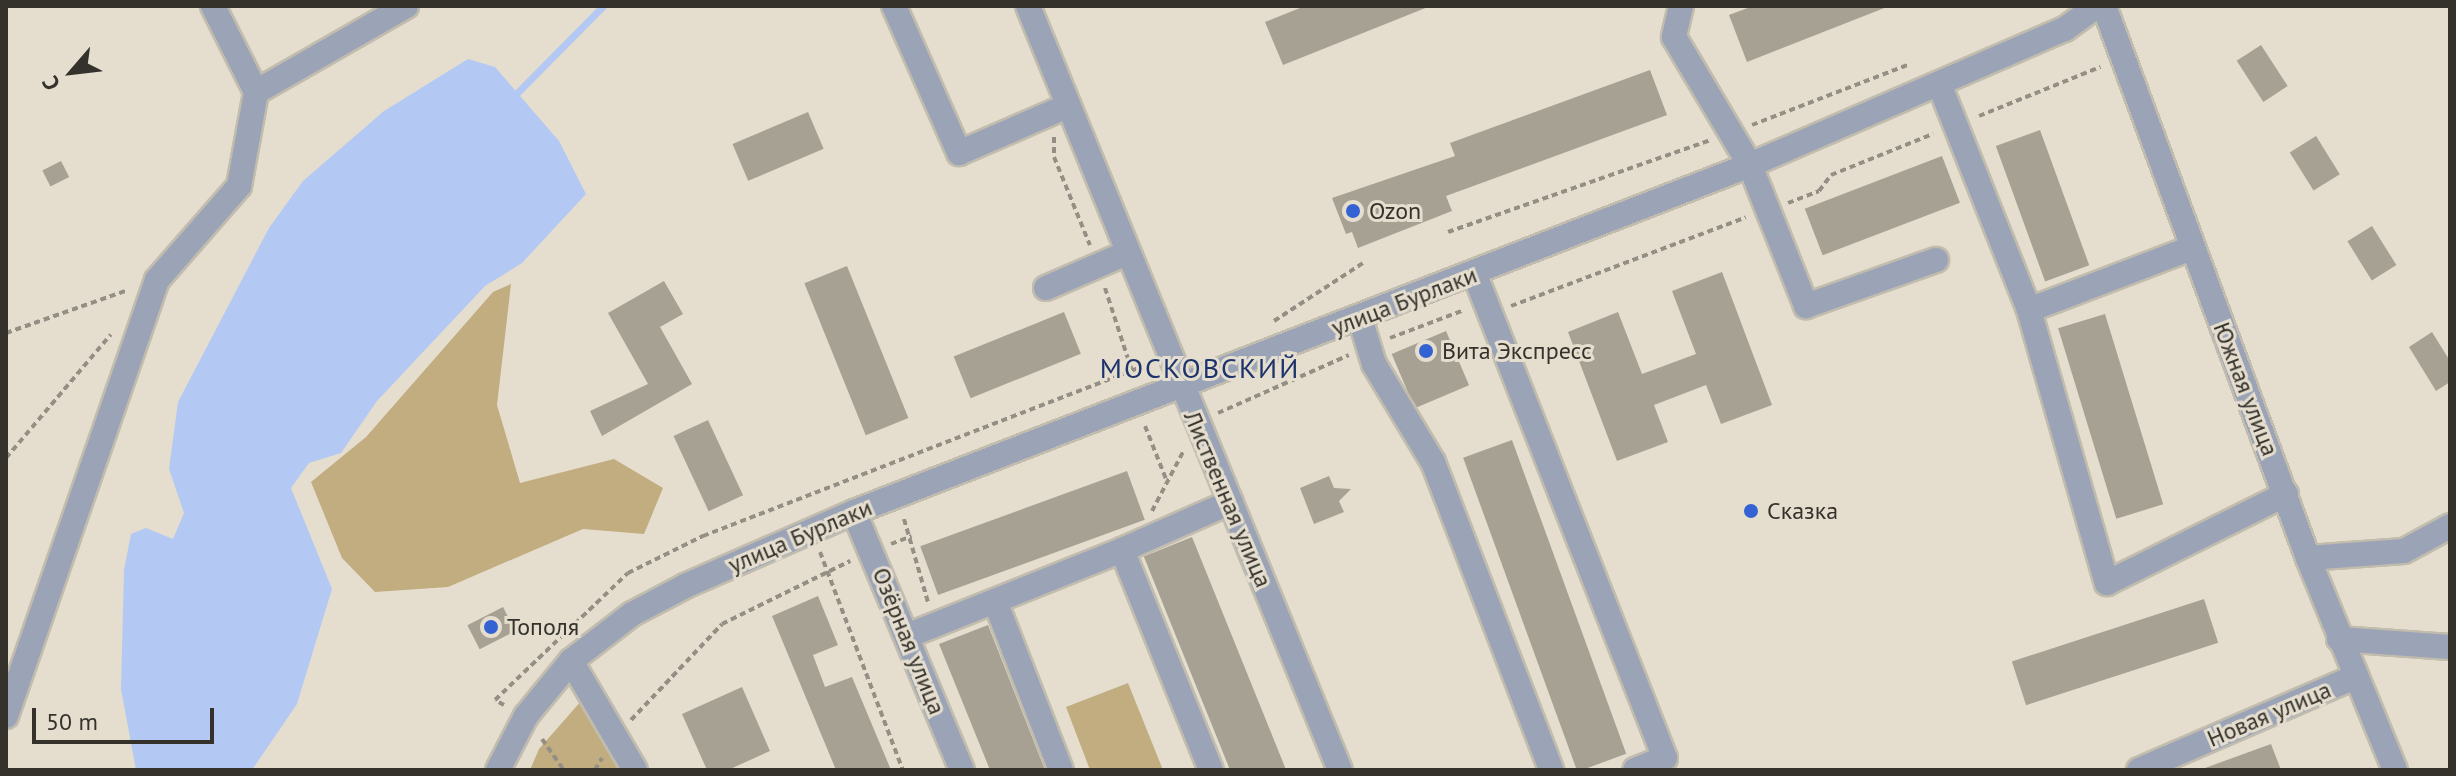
<!DOCTYPE html>
<html>
<head>
<meta charset="utf-8">
<style>
	body { margin:0 }
	#map { position:relative; width:2456px; height:776px; overflow:hidden; background:#e5decf; font-family:"PT Sans",sans-serif }
	div>[style] { position:absolute }
	.green>* { inset:0; background:#c1ad80 }
	.water>* { inset:0; background:#b3c8f2 }
	.stream>* { height:7px; margin:-3.5px; padding:0 3.5px; transform-origin:3.5px; border-radius:3.5px; background:#b3c8f2 }
	.building>* { inset:0; background:#a7a193; transform-origin:0 0 }
	.path>* { height:4px; margin-top:-2px; transform-origin:0; background:repeating-linear-gradient(90deg,#948f84 0 6px,transparent 0 10px) }
	.roads { filter:drop-shadow(2px 0 #c2bcae) drop-shadow(-2px 0 #c2bcae) drop-shadow(0 2px #c2bcae) drop-shadow(0 -2px #c2bcae) }
	.minor>* { height:24px; margin:-12px; padding:0 12px; transform-origin:12px; border-radius:12px; background:#9aa4b6 }
	.dots>* { width:22px; height:22px; translate:-50% -50%; box-sizing:border-box; border:4px solid #e5decf; border-radius:50% }
	span { translate:-50% -50%; white-space:nowrap; text-align:center; line-height:1.15; -webkit-text-stroke:6px #e5decf; paint-order:stroke }
	.poi-label { font-size:24px; color:#35322c }
	.left { translate:0 -50%; text-align:left }
	.street-label { font-size:24px; color:#35322c }
	.quarter-label { font-size:28px; color:#1d346b; letter-spacing:2px }
	.frame { position:absolute; inset:0; border:8px solid #35322c; pointer-events:none }
	.north { position:absolute; left:32px; top:32px; width:80px; height:80px; -webkit-text-stroke:6px #e5decf; paint-order:stroke; rotate:242deg; font-size:22px; font-weight:700; line-height:32px; text-align:center; color:#35322c }
	.north::after { content:''; display:block; margin:auto; width:28px; height:36px; background:#35322c; clip-path:polygon(50% 0,100% 100%,50% 72%,0 100%) }
	.scale { position:absolute; left:32px; top:708px; width:182px; height:36px; box-sizing:border-box; border:4px solid #35322c; border-top:0; padding-left:10px; font-size:24px; line-height:28px; white-space:nowrap; color:#35322c; -webkit-text-stroke:6px #e5decf; paint-order:stroke }
</style>
</head>
<body>
<div id="map">
	<div class="green">
		<div style="clip-path:polygon(511px 284px,497px 405px,520px 483px,614px 459px,663px 488px,644px 534px,583px 529px,448px 587px,375px 592px,342px 558px,311px 482px,366px 437px,493px 292px)"></div>
		<div style="clip-path:polygon(1128px 683px,1163px 770px,1090px 770px,1066px 707px)"></div>
		<div style="clip-path:polygon(589px 692px,638px 770px,530px 770px,539px 749px)"></div>
	</div>
	<div class="water">
		<div style="clip-path:polygon(468px 59px,495px 67px,559px 141px,586px 194px,522px 263px,485px 286px,377px 401px,341px 453px,309px 463px,291px 488px,332px 589px,297px 704px,252px 770px,136px 770px,121px 689px,124px 570px,131px 534px,146px 528px,173px 539px,184px 513px,169px 469px,178px 402px,269px 228px,303px 181px,384px 111px)"></div>
	</div>
	<div class="stream">
		<div style="left:512px;top:98px;width:129px;rotate:-45.3deg"></div>
	</div>
	<div class="building">
		<div style="clip-path:polygon(1305px 6px,1428px 6px,1428px 7px,1283px 65px,1265px 22px)"></div>
		<div style="clip-path:polygon(1753px 6px,1887px 6px,1887px 7px,1747px 62px,1729px 15px)"></div>
		<div style="left:2261px;top:45px;width:49px;height:29px;rotate:57deg"></div>
		<div style="clip-path:polygon(1650px 70px,1667px 115px,1446px 196px,1452px 211px,1358px 248px,1352px 232px,1346px 234px,1332px 198px,1455px 156px,1450px 143px)"></div>
		<div style="left:808px;top:112px;width:40px;height:82px;rotate:67deg"></div>
		<div style="left:2040px;top:130px;width:144px;height:47px;rotate:70deg"></div>
		<div style="left:2316px;top:136px;width:45px;height:31px;rotate:58deg"></div>
		<div style="left:1942px;top:156px;width:50px;height:147px;rotate:69deg"></div>
		<div style="left:61px;top:161px;width:18px;height:21px;rotate:63deg"></div>
		<div style="left:2372px;top:226px;width:46px;height:29px;rotate:58deg"></div>
		<div style="left:847px;top:266px;width:164px;height:46px;rotate:68deg"></div>
		<div style="clip-path:polygon(1722px 272px,1772px 405px,1721px 424px,1706px 385px,1654px 405px,1668px 442px,1617px 461px,1568px 332px,1618px 312px,1642px 374px,1696px 354px,1672px 291px)"></div>
		<div style="clip-path:polygon(664px 281px,683px 314px,660px 327px,692px 384px,602px 436px,590px 411px,648px 384px,608px 313px)"></div>
		<div style="left:1064px;top:312px;width:45px;height:119px;rotate:68deg"></div>
		<div style="left:2105px;top:314px;width:199px;height:49px;rotate:73deg"></div>
		<div style="left:1446px;top:331px;width:59px;height:59px;rotate:67deg"></div>
		<div style="clip-path:polygon(2432px 332px,2450px 361px,2450px 382px,2436px 391px,2409px 347px)"></div>
		<div style="left:708px;top:420px;width:83px;height:38px;rotate:65deg"></div>
		<div style="left:1512px;top:440px;width:334px;height:52px;rotate:70deg"></div>
		<div style="left:1127px;top:471px;width:52px;height:220px;rotate:70deg"></div>
		<div style="clip-path:polygon(1329px 476px,1334px 488px,1351px 489px,1339px 501px,1344px 512px,1314px 524px,1300px 488px)"></div>
		<div style="left:1192px;top:537px;width:252px;height:52px;rotate:68deg"></div>
		<div style="clip-path:polygon(818px 596px,838px 645px,813px 655px,825px 687px,852px 677px,891px 770px,836px 770px,772px 616px)"></div>
		<div style="left:2204px;top:599px;width:46px;height:202px;rotate:72deg"></div>
		<div style="left:503px;top:607px;width:27px;height:40px;rotate:63deg"></div>
		<div style="clip-path:polygon(988px 625px,1045px 770px,990px 770px,939px 644px)"></div>
		<div style="clip-path:polygon(742px 687px,770px 751px,728px 770px,707px 770px,682px 714px)"></div>
		<div style="clip-path:polygon(2271px 744px,2281px 770px,2205px 770px,2205px 768px)"></div>
	</div>
	<div class="path">
		<div style="left:1979px;top:116px;width:131px;rotate:-22deg"></div>
		<div style="left:1752px;top:125px;width:169px;rotate:-21.1deg"></div>
		<div style="left:1054px;top:137px;width:20px;rotate:90deg"></div>
		<div style="left:1054px;top:157px;width:95px;rotate:67.8deg"></div>
		<div style="left:1788px;top:203px;width:33px;rotate:-21deg"></div>
		<div style="left:1819px;top:191px;width:20px;rotate:-53deg"></div>
		<div style="left:1831px;top:175px;width:110px;rotate:-21.9deg"></div>
		<div style="left:1448px;top:232px;width:278px;rotate:-19.3deg"></div>
		<div style="left:1105px;top:288px;width:87px;rotate:72deg"></div>
		<div style="left:1511px;top:306px;width:251px;rotate:-20.7deg"></div>
		<div style="left:1274px;top:321px;width:106px;rotate:-33.1deg"></div>
		<div style="left:6px;top:333px;width:129px;rotate:-19.4deg"></div>
		<div style="left:1390px;top:338px;width:79px;rotate:-20.7deg"></div>
		<div style="left:1218px;top:413px;width:143px;rotate:-23.9deg"></div>
		<div style="left:1145px;top:426px;width:57px;rotate:68.4deg"></div>
		<div style="left:6px;top:458px;width:162px;rotate:-49.7deg"></div>
		<div style="left:1152px;top:511px;width:67px;rotate:-62.3deg"></div>
		<div style="left:904px;top:519px;width:86px;rotate:73.9deg"></div>
		<div style="left:891px;top:544px;width:22px;rotate:-21deg"></div>
		<div style="left:820px;top:552px;width:233px;rotate:69.2deg"></div>
		<div style="left:504px;top:705px;width:10px;rotate:-151deg"></div>
		<div style="left:495px;top:700px;width:184px;rotate:-43.7deg"></div>
		<div style="left:628px;top:573px;width:84px;rotate:-26.3deg"></div>
		<div style="left:703px;top:536px;width:477px;rotate:-21.1deg"></div>
		<div style="left:631px;top:720px;width:132px;rotate:-46.5deg"></div>
		<div style="left:722px;top:624px;width:143px;rotate:-26.2deg"></div>
		<div style="left:542px;top:739px;width:38px;rotate:55deg"></div>
		<div style="left:595px;top:770px;width:14px;rotate:-60deg"></div>
	</div>
	<div class="roads">
		<div class="minor">
			<div style="left:213px;top:6px;width:96px;rotate:63.4deg"></div>
			<div style="left:256px;top:92px;width:173px;rotate:-29.8deg"></div>
			<div style="left:894px;top:6px;width:161px;rotate:66.1deg"></div>
			<div style="left:959px;top:153px;width:118px;rotate:-23.5deg"></div>
			<div style="left:1028px;top:6px;width:825px;rotate:67.79deg"></div>
			<div style="left:1681px;top:6px;width:32px;rotate:103deg"></div>
			<div style="left:1674px;top:37px;width:149px;rotate:59.3deg"></div>
			<div style="left:1750px;top:165px;width:152px;rotate:68.3deg"></div>
			<div style="left:1806px;top:306px;width:138px;rotate:-19.5deg"></div>
			<div style="left:2104px;top:6px;width:588px;rotate:69.72deg"></div>
			<div style="left:2308px;top:558px;width:229px;rotate:67.7deg"></div>
			<div style="left:1940px;top:86px;width:241px;rotate:68.3deg"></div>
			<div style="left:2029px;top:310px;width:284px;rotate:74.1deg"></div>
			<div style="left:2107px;top:583px;width:200px;rotate:-26.4deg"></div>
			<div style="left:1475px;top:275px;width:519px;rotate:68.53deg"></div>
			<div style="left:1665px;top:758px;width:32px;rotate:158deg"></div>
			<div style="left:1046px;top:288px;width:88px;rotate:-23.4deg"></div>
			<div style="left:2029px;top:310px;width:173px;rotate:-20.9deg"></div>
			<div style="left:1360px;top:318px;width:48px;rotate:73.1deg"></div>
			<div style="left:1374px;top:364px;width:114px;rotate:59deg"></div>
			<div style="left:1433px;top:462px;width:330px;rotate:69deg"></div>
			<div style="left:854px;top:512px;width:280px;rotate:67.3deg"></div>
			<div style="left:1122px;top:550px;width:119px;rotate:-23.8deg"></div>
			<div style="left:2308px;top:558px;width:96px;rotate:-4.2deg"></div>
			<div style="left:2404px;top:551px;width:52px;rotate:-28.5deg"></div>
			<div style="left:995px;top:601px;width:181px;rotate:68.7deg"></div>
			<div style="left:907px;top:636px;width:232px;rotate:-21.8deg"></div>
			<div style="left:1122px;top:550px;width:237px;rotate:68deg"></div>
			<div style="left:2339px;top:639px;width:111px;rotate:4.1deg"></div>
			<div style="left:571px;top:661px;width:126px;rotate:59.6deg"></div>
			<div style="left:6px;top:716px;width:461px;rotate:-70.9deg"></div>
			<div style="left:157px;top:280px;width:125px;rotate:-48.9deg"></div>
			<div style="left:239px;top:186px;width:96px;rotate:-79.7deg"></div>
			<div style="left:498px;top:770px;width:61px;rotate:-62.6deg"></div>
			<div style="left:526px;top:716px;width:71px;rotate:-50.7deg"></div>
			<div style="left:571px;top:661px;width:77px;rotate:-37.6deg"></div>
			<div style="left:632px;top:614px;width:60px;rotate:-27.8deg"></div>
			<div style="left:685px;top:586px;width:184px;rotate:-23.6deg"></div>
			<div style="left:854px;top:512px;width:961px;rotate:-21.17deg"></div>
			<div style="left:1750px;top:165px;width:343px;rotate:-23.4deg"></div>
			<div style="left:2065px;top:29px;width:39px;rotate:-36deg"></div>
			<div style="left:2139px;top:770px;width:235px;rotate:-23.3deg"></div>
		</div>
	</div>
	<div class="dots">
		<div style="left:1353px;top:211px;background:#3562d2"></div>
		<div style="left:1426px;top:351px;background:#3562d2"></div>
		<div style="left:1751px;top:511px;background:#3562d2"></div>
		<div style="left:491px;top:627px;background:#3562d2"></div>
	</div>
	<div class="poi-label">
		<span class="left" style="left:1369px;top:211px">Ozon</span>
		<span class="left" style="left:1442px;top:351px">Вита Экспресс</span>
		<span class="left" style="left:1767px;top:511px">Сказка</span>
		<span class="left" style="left:507px;top:627px">Тополя</span>
	</div>
	<div class="street-label">
		<span style="left:1404px;top:301px;rotate:-21deg">улица Бурлаки</span>
		<span style="left:2246px;top:389px;rotate:69deg">Южная улица</span>
		<span style="left:1228px;top:499px;rotate:67deg">Лиственная улица</span>
		<span style="left:800px;top:536px;rotate:-23deg">улица Бурлаки</span>
		<span style="left:909px;top:641px;rotate:68deg">Озёрная улица</span>
		<span style="left:2269px;top:714px;rotate:-23deg">Новая улица</span>
	</div>
	<div class="quarter-label">
		<span style="left:1200px;top:368px">МОСКОВСКИЙ</span>
	</div>
	<div class="frame"></div>
	<div class="north">С</div>
	<div class="scale">50 m</div>
</div>
</body>
</html>
